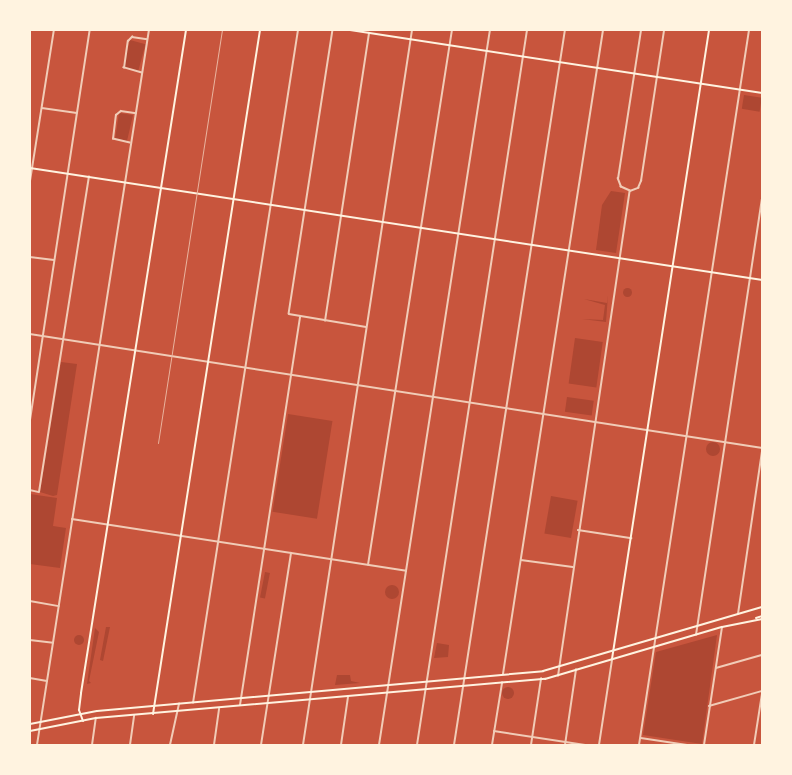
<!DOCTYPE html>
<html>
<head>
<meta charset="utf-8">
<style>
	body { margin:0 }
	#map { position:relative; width:792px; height:775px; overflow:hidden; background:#c8553d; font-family:"Varela Round",sans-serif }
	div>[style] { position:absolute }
	.green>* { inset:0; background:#ae4732; transform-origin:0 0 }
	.round { border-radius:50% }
	.minor>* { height:1.5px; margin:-0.75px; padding:0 0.75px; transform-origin:0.75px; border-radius:0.75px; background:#f1ccb7 }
	.tertiary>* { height:1.5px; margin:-0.75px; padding:0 0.75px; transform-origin:0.75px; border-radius:0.75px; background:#f1ccb7 }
	.secondary>* { height:2px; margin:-1px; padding:0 1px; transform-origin:1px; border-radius:1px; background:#fff3e0 }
	.primary>* { height:2px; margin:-1px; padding:0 1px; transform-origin:1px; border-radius:1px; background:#fff3e0 }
	.trunk>* { height:2px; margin:-1px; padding:0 1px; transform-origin:1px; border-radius:1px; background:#fff3e0 }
	.rail>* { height:1px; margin:-0.5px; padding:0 0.5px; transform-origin:0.5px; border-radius:0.5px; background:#e9b49f }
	span { translate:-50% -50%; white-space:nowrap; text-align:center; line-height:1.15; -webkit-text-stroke:4px #fff3e0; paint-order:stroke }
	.frame { position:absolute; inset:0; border:31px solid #fff3e0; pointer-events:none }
</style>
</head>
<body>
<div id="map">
	<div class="green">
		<div style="left:130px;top:40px;width:16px;height:28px;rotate:15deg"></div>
		<div style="left:744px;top:95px;width:18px;height:14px;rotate:9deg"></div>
		<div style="clip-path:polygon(119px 113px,133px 115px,127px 141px,115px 139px)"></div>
		<div style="clip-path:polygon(611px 191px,625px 193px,616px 253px,596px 250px,602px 205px)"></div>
		<div class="round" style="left:622.5px;top:287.5px;width:9px;height:9px"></div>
		<div style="clip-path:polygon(608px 295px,606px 322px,582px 319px,603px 320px,605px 305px,584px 299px,607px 303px)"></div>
		<div style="left:575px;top:338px;width:28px;height:46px;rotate:8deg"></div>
		<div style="clip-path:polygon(61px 362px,77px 364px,57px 495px,53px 496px,40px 492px)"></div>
		<div style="left:567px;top:397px;width:27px;height:15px;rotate:8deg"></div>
		<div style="left:288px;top:414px;width:45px;height:99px;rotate:9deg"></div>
		<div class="round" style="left:706px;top:442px;width:14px;height:14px"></div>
		<div style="clip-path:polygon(30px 494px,57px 498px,53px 526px,66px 528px,60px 568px,30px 564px)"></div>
		<div style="left:551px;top:496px;width:27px;height:38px;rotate:10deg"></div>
		<div style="left:265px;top:572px;width:5px;height:26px;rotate:11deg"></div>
		<div class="round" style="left:385px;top:585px;width:14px;height:14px"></div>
		<div style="clip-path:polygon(106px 627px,110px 627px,103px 661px,100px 660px)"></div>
		<div style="clip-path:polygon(95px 628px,99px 632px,89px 681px,91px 683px,87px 684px)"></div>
		<div class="round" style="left:74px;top:635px;width:10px;height:10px"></div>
		<div style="clip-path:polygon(717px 635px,702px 744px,643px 735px,656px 652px)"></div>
		<div style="clip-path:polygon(437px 643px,449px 645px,448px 657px,434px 658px)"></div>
		<div style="clip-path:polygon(337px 675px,350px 675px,351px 681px,360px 683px,335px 685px)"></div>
		<div class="round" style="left:502px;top:687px;width:12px;height:12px"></div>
	</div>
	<div class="minor">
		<div style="left:333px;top:30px;width:287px;rotate:98.8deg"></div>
		<div style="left:289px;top:314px;width:78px;rotate:9.6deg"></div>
		<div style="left:142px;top:73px;width:19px;rotate:-164deg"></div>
		<div style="left:124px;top:68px;width:27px;rotate:-82deg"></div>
		<div style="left:128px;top:41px;width:6px;rotate:-45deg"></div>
		<div style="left:132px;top:37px;width:15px;rotate:8deg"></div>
		<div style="left:42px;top:108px;width:35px;rotate:8deg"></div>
		<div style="left:130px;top:143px;width:17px;rotate:-167deg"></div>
		<div style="left:113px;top:139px;width:24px;rotate:-83deg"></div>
		<div style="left:116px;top:115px;width:6px;rotate:-39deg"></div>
		<div style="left:121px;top:111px;width:15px;rotate:8deg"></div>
		<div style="left:30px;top:181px;width:153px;rotate:-81deg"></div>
		<div style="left:630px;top:191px;width:10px;rotate:-156deg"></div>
		<div style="left:621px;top:187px;width:9px;rotate:-111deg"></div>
		<div style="left:618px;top:179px;width:151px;rotate:-81.2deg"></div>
		<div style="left:630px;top:191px;width:9px;rotate:-21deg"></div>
		<div style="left:638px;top:188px;width:8px;rotate:-67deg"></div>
		<div style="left:641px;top:181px;width:153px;rotate:-81.3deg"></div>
		<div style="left:30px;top:257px;width:24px;rotate:7deg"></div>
		<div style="left:325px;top:321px;width:291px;rotate:-81.3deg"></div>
		<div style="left:30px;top:420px;width:395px;rotate:-81.3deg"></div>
		<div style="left:30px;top:490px;width:9px;rotate:13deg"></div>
		<div style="left:39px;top:492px;width:319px;rotate:-81deg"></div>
		<div style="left:72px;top:519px;width:338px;rotate:8.8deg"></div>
		<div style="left:578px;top:530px;width:54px;rotate:8.6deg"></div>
		<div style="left:521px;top:560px;width:52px;rotate:7.7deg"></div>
		<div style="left:368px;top:565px;width:542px;rotate:-81.08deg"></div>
		<div style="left:30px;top:601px;width:29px;rotate:10deg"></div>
		<div style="left:738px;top:614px;width:165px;rotate:-81.6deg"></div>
		<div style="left:696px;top:635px;width:440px;rotate:-81.4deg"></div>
		<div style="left:30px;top:640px;width:23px;rotate:7deg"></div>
		<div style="left:716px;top:668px;width:48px;rotate:-15.8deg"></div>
		<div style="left:503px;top:674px;width:652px;rotate:-81.17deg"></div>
		<div style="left:558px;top:676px;width:490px;rotate:-81.6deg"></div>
		<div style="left:30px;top:678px;width:17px;rotate:10deg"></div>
		<div style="left:193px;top:703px;width:681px;rotate:-81.13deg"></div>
		<div style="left:240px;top:705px;width:392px;rotate:-81.2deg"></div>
		<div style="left:709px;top:706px;width:55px;rotate:-15.8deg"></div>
		<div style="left:494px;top:731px;width:92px;rotate:8.7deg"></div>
		<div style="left:641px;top:738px;width:48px;rotate:8.5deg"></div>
		<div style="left:37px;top:745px;width:724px;rotate:-81.1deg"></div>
		<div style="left:92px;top:745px;width:27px;rotate:-82deg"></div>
		<div style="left:130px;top:745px;width:29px;rotate:-82deg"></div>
		<div style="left:170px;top:745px;width:42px;rotate:-77.6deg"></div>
		<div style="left:214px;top:745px;width:36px;rotate:-82deg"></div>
		<div style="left:261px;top:745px;width:194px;rotate:-81.1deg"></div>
		<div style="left:303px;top:745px;width:723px;rotate:-81.33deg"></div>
		<div style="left:341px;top:745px;width:49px;rotate:-81.7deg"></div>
		<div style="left:379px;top:745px;width:724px;rotate:-81.18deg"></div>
		<div style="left:417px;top:745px;width:723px;rotate:-81.25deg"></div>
		<div style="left:454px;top:745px;width:724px;rotate:-81.18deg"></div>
		<div style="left:492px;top:745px;width:63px;rotate:-80.8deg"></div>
		<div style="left:531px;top:745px;width:67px;rotate:-81.4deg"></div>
		<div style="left:565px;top:745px;width:76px;rotate:-81.7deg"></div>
		<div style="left:599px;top:745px;width:86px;rotate:-81.3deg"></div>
		<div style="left:639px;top:745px;width:723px;rotate:-81.25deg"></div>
		<div style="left:704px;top:745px;width:119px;rotate:-81.3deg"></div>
		<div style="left:754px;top:745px;width:52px;rotate:-81.1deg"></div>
	</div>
	<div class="tertiary">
		<div style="left:30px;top:334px;width:741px;rotate:8.85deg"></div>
	</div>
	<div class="secondary">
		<div style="left:350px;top:30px;width:417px;rotate:8.7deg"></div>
		<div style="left:30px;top:168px;width:741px;rotate:8.7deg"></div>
		<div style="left:612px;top:659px;width:636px;rotate:-81.23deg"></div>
		<div style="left:153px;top:714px;width:692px;rotate:-81.11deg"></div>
		<div style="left:83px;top:721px;width:12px;rotate:-110deg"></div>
		<div style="left:79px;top:710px;width:17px;rotate:-83deg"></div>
		<div style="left:81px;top:693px;width:671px;rotate:-81deg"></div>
	</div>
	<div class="primary">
		<div style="left:756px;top:618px;width:6px;rotate:-18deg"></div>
	</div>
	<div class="trunk">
		<div style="left:30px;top:724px;width:68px;rotate:-11deg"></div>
		<div style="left:97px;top:711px;width:448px;rotate:-5.1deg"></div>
		<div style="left:543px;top:671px;width:228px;rotate:-16.3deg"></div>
		<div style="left:30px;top:731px;width:67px;rotate:-11.1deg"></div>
		<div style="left:96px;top:718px;width:451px;rotate:-5deg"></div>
		<div style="left:545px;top:679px;width:184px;rotate:-16.4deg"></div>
		<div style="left:722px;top:627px;width:41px;rotate:-11.3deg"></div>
	</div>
	<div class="rail">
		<div style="left:158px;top:443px;width:418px;rotate:-81.2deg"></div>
	</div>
	<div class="frame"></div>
</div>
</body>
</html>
